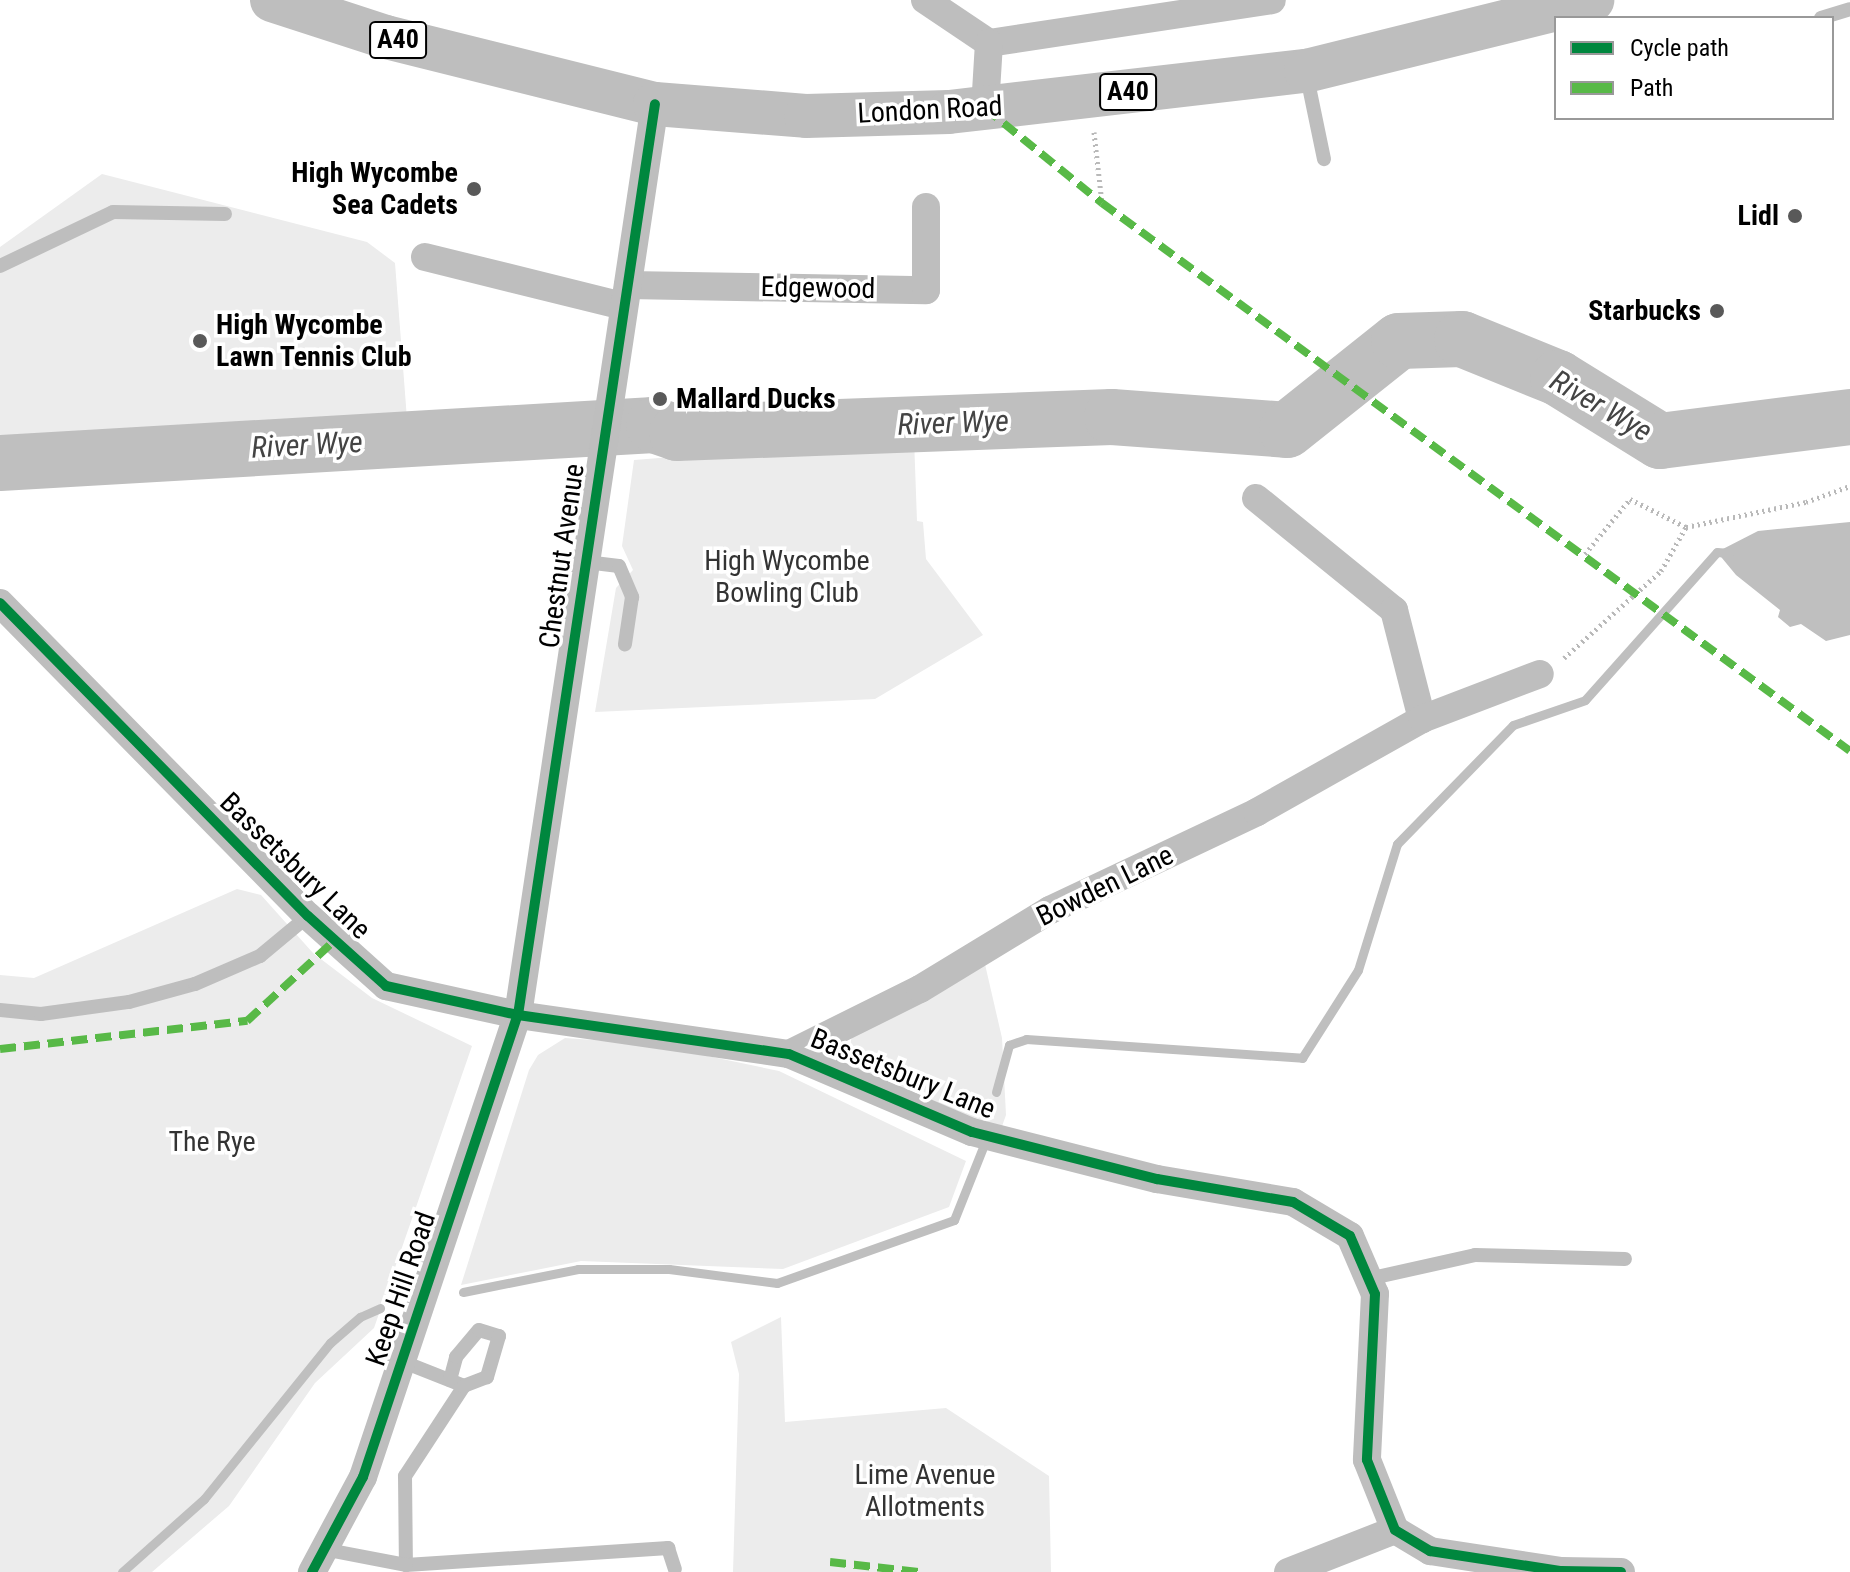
<!DOCTYPE html>
<html>
<head>
<meta charset="utf-8">
<style>
	body { margin:0 }
	#map { position:relative; width:1850px; height:1572px; overflow:hidden; background:#fff; font-family:"Roboto Condensed",sans-serif }
	div>[style] { position:absolute }
	.green>* { inset:0; background:#ececec }
	.water>* { inset:0; background:#bfbfbf }
	.stream>* { height:9px; margin:-4.5px; padding:0 4.5px; transform-origin:4.5px; border-radius:4.5px; background:#bfbfbf }
	.river>* { height:56px; margin:-28px; padding:0 28px; transform-origin:28px; border-radius:28px; background:#bfbfbf }
	.path>* { height:5px; margin-top:-2.5px; transform-origin:0; background:repeating-linear-gradient(90deg,#b9b9b9 0 2px,transparent 0 6px) }
	.lane>* { height:14px; margin:-7px; padding:0 7px; transform-origin:7px; border-radius:7px; background:#bebebe }
	.street>* { height:28px; margin:-14px; padding:0 14px; transform-origin:14px; border-radius:14px; background:#bebebe }
	.primary>* { height:44px; margin:-22px; padding:0 22px; transform-origin:22px; border-radius:22px; background:#bebebe }
	.quiet>* { height:8px; margin-top:-4px; transform-origin:0; background:repeating-linear-gradient(90deg,#58b947 0 16px,transparent 0 24px) }
	.cycleway>* { height:10px; margin:-5px; padding:0 5px; transform-origin:5px; border-radius:5px; background:#00873e }
	.dots>* { width:22px; height:22px; translate:-50% -50%; box-sizing:border-box; border:4px solid #fff; border-radius:50% }
	span { translate:-50% -50%; white-space:nowrap; text-align:center; line-height:1.15; -webkit-text-stroke:7px #fff; paint-order:stroke }
	.shield-label span { padding:2px 6px; background:#fff; border:2px solid; border-radius:6px; -webkit-text-stroke-width:0 }
	.shield-label { font-size:26px; color:#000; font-weight:700 }
	.street-label { font-size:28px; color:#000 }
	.poi-label { font-size:28px; color:#000; font-weight:700 }
	.right { translate:-100% -50%; text-align:right }
	.left { translate:0 -50%; text-align:left }
	.park-label { font-size:28px; color:#333 }
	.water-label { font-size:30px; color:#444; font-style:italic }
	.legend { position:absolute; left:1554px; top:16px; width:280px; height:104px; box-sizing:border-box; background:#fff; border:2px solid #999; margin:0; padding:10px 14px; list-style:none; font-size:24px; color:#000 }
	.legend li { display:flex; align-items:center; gap:16px; height:40px }
	.legend b { width:40px; border:2px solid #999 }
</style>
</head>
<body>
<div id="map">
	<div class="green">
		<div style="clip-path:polygon(102px 174px,367px 242px,395px 263px,407px 419px,0 450px,0 247px)"></div>
		<div style="clip-path:polygon(914px 438px,917px 521px,923px 522px,926px 559px,983px 635px,875px 699px,595px 712px,616px 588px,633px 570px,622px 546px,634px 460px)"></div>
		<div style="clip-path:polygon(237px 889px,261px 895px,313px 953px,372px 998px,472px 1046px,374px 1328px,315px 1383px,229px 1506px,152px 1572px,0 1572px,0 975px,34px 978px)"></div>
		<div style="clip-path:polygon(984px 960px,1002px 1038px,1006px 1115px,1001px 1129px,853px 1068px,849px 1052px,852px 1035px)"></div>
		<div style="clip-path:polygon(565px 1038px,650px 1044px,779px 1071px,966px 1161px,949px 1207px,783px 1269px,581px 1261px,461px 1285px,529px 1070px,538px 1055px)"></div>
		<div style="clip-path:polygon(781px 1317px,785px 1422px,946px 1408px,1049px 1476px,1051px 1572px,733px 1572px,739px 1374px,731px 1342px)"></div>
	</div>
	<div class="water">
		<div style="clip-path:polygon(1850px 522px,1850px 635px,1826px 641px,1801px 624px,1790px 627px,1778px 617px,1780px 610px,1736px 575px,1717px 552px,1758px 531px)"></div>
	</div>
	<div class="stream">
		<div style="left:996px;top:1092px;width:49px;rotate:-74.5deg"></div>
		<div style="left:1009px;top:1045px;width:18px;rotate:-19deg"></div>
		<div style="left:1026px;top:1039px;width:277px;rotate:3.9deg"></div>
		<div style="left:1302px;top:1058px;width:104px;rotate:-57.5deg"></div>
		<div style="left:1358px;top:970px;width:132px;rotate:-72.8deg"></div>
		<div style="left:1397px;top:844px;width:166px;rotate:-45.7deg"></div>
		<div style="left:1513px;top:725px;width:76px;rotate:-19.1deg"></div>
		<div style="left:1585px;top:700px;width:198px;rotate:-48.3deg"></div>
		<div style="left:1717px;top:552px;width:12px;rotate:5deg"></div>
		<div style="left:463px;top:1292px;width:117px;rotate:-11.3deg"></div>
		<div style="left:578px;top:1269px;width:91px"></div>
		<div style="left:669px;top:1269px;width:109px;rotate:7.4deg"></div>
		<div style="left:777px;top:1283px;width:188px;rotate:-19.6deg"></div>
		<div style="left:954px;top:1220px;width:79px;rotate:-68.3deg"></div>
		<div style="left:122px;top:1572px;width:110px;rotate:-41.7deg"></div>
		<div style="left:204px;top:1499px;width:201px;rotate:-51.1deg"></div>
		<div style="left:330px;top:1343px;width:40px;rotate:-41deg"></div>
		<div style="left:360px;top:1317px;width:22px;rotate:-24deg"></div>
	</div>
	<div class="river">
		<div style="left:0;top:463px;width:655px;rotate:-3.33deg"></div>
		<div style="left:654px;top:425px;width:24px;rotate:19deg"></div>
		<div style="left:677px;top:433px;width:435px;rotate:-2.1deg"></div>
		<div style="left:1112px;top:417px;width:175px;rotate:4.2deg"></div>
		<div style="left:1287px;top:430px;width:143px;rotate:-38.5deg"></div>
		<div style="left:1399px;top:341px;width:63px;rotate:-1.8deg"></div>
		<div style="left:1462px;top:339px;width:104px;rotate:22.1deg"></div>
		<div style="left:1558px;top:378px;width:120px;rotate:31.7deg"></div>
		<div style="left:1660px;top:441px;width:192px;rotate:-7.2deg"></div>
	</div>
	<div class="path">
		<div style="left:1094px;top:132px;width:71px;rotate:83.6deg"></div>
		<div style="left:1585px;top:554px;width:71px;rotate:-50.7deg"></div>
		<div style="left:1630px;top:499px;width:63px;rotate:26.6deg"></div>
		<div style="left:1564px;top:658px;width:130px;rotate:-41.9deg"></div>
		<div style="left:1661px;top:571px;width:51px;rotate:-60.4deg"></div>
		<div style="left:1686px;top:527px;width:123px;rotate:-11.8deg"></div>
		<div style="left:1806px;top:502px;width:47px;rotate:-20deg"></div>
	</div>
	<div class="lane">
		<div style="left:1821px;top:18px;width:30px;rotate:-17deg"></div>
		<div style="left:1307px;top:77px;width:84px;rotate:78.3deg"></div>
		<div style="left:0;top:266px;width:125px;rotate:-25.5deg"></div>
		<div style="left:113px;top:212px;width:112px;rotate:1deg"></div>
		<div style="left:586px;top:562px;width:33px;rotate:7deg"></div>
		<div style="left:619px;top:566px;width:34px;rotate:67deg"></div>
		<div style="left:632px;top:597px;width:48px;rotate:98.5deg"></div>
		<div style="left:0;top:1010px;width:41px;rotate:5.6deg"></div>
		<div style="left:41px;top:1014px;width:89px;rotate:-7.8deg"></div>
		<div style="left:129px;top:1002px;width:68px;rotate:-15.3deg"></div>
		<div style="left:195px;top:984px;width:71px;rotate:-23.3deg"></div>
		<div style="left:260px;top:956px;width:62px;rotate:-39.8deg"></div>
		<div style="left:1368px;top:1279px;width:110px;rotate:-12.6deg"></div>
		<div style="left:1475px;top:1255px;width:150px;rotate:1.5deg"></div>
		<div style="left:401px;top:1361px;width:68px;rotate:21.6deg"></div>
		<div style="left:464px;top:1386px;width:108px;rotate:123.2deg"></div>
		<div style="left:405px;top:1476px;width:89px;rotate:89.4deg"></div>
		<div style="left:406px;top:1565px;width:263px;rotate:-3.7deg"></div>
		<div style="left:668px;top:1548px;width:22px;rotate:72deg"></div>
		<div style="left:450px;top:1380px;width:24px;rotate:-75deg"></div>
		<div style="left:456px;top:1357px;width:35px;rotate:-50deg"></div>
		<div style="left:479px;top:1330px;width:21px;rotate:17deg"></div>
		<div style="left:499px;top:1336px;width:43px;rotate:106.3deg"></div>
		<div style="left:487px;top:1377px;width:25px;rotate:159deg"></div>
		<div style="left:328px;top:1550px;width:79px;rotate:10.9deg"></div>
	</div>
	<div class="street">
		<div style="left:925px;top:0;width:77px;rotate:33.9deg"></div>
		<div style="left:989px;top:43px;width:286px;rotate:-8.6deg"></div>
		<div style="left:985px;top:108px;width:65px;rotate:-86.5deg"></div>
		<div style="left:425px;top:257px;width:204px;rotate:13.9deg"></div>
		<div style="left:628px;top:285px;width:298px;rotate:1deg"></div>
		<div style="left:926px;top:290px;width:83px;rotate:-90deg"></div>
		<div style="left:1256px;top:498px;width:178px;rotate:39.1deg"></div>
		<div style="left:1394px;top:610px;width:113px;rotate:75.6deg"></div>
		<div style="left:0;top:603px;width:439px;rotate:45.5deg"></div>
		<div style="left:308px;top:916px;width:105px;rotate:41.9deg"></div>
		<div style="left:386px;top:986px;width:135px;rotate:12.4deg"></div>
		<div style="left:518px;top:1015px;width:274px;rotate:8.2deg"></div>
		<div style="left:789px;top:1054px;width:199px;rotate:23.1deg"></div>
		<div style="left:972px;top:1132px;width:191px;rotate:14.3deg"></div>
		<div style="left:1157px;top:1179px;width:138px;rotate:9.6deg"></div>
		<div style="left:1293px;top:1202px;width:66px;rotate:30.8deg"></div>
		<div style="left:1350px;top:1236px;width:63px;rotate:66.7deg"></div>
		<div style="left:1375px;top:1294px;width:166px;rotate:92.8deg"></div>
		<div style="left:1367px;top:1460px;width:75px;rotate:68.2deg"></div>
		<div style="left:1395px;top:1530px;width:41px;rotate:31deg"></div>
		<div style="left:1430px;top:1551px;width:133px;rotate:8.7deg"></div>
		<div style="left:1561px;top:1571px;width:60px;rotate:1deg"></div>
		<div style="left:789px;top:1054px;width:146px;rotate:-26.4deg"></div>
		<div style="left:920px;top:989px;width:152px;rotate:-31.3deg"></div>
		<div style="left:1050px;top:910px;width:229px;rotate:-25.3deg"></div>
		<div style="left:1257px;top:812px;width:189px;rotate:-29.4deg"></div>
		<div style="left:1422px;top:719px;width:126px;rotate:-20.9deg"></div>
		<div style="left:312px;top:1572px;width:108px;rotate:-61.8deg"></div>
		<div style="left:363px;top:1477px;width:487px;rotate:-71.5deg"></div>
		<div style="left:518px;top:1015px;width:921px;rotate:-81.45deg"></div>
		<div style="left:1288px;top:1572px;width:115px;rotate:-21.4deg"></div>
	</div>
	<div class="primary">
		<div style="left:272px;top:0;width:120px;rotate:18deg"></div>
		<div style="left:386px;top:37px;width:277px;rotate:14deg"></div>
		<div style="left:655px;top:104px;width:151px;rotate:4.5deg"></div>
		<div style="left:806px;top:116px;width:143px;rotate:-1.6deg"></div>
		<div style="left:949px;top:112px;width:359px;rotate:-6.6deg"></div>
		<div style="left:1306px;top:71px;width:295px;rotate:-13.9deg"></div>
	</div>
	<div class="quiet">
		<div style="left:985px;top:108px;width:151px;rotate:39.1deg"></div>
		<div style="left:1102px;top:203px;width:927px;rotate:36.23deg"></div>
		<div style="left:0;top:1049px;width:249px;rotate:-6.5deg"></div>
		<div style="left:247px;top:1021px;width:120px;rotate:-42.6deg"></div>
		<div style="left:830px;top:1562px;width:89px;rotate:6.5deg"></div>
	</div>
	<div class="cycleway">
		<div style="left:0;top:603px;width:439px;rotate:45.5deg"></div>
		<div style="left:308px;top:916px;width:105px;rotate:41.9deg"></div>
		<div style="left:386px;top:986px;width:135px;rotate:12.4deg"></div>
		<div style="left:518px;top:1015px;width:274px;rotate:8.2deg"></div>
		<div style="left:789px;top:1054px;width:199px;rotate:23.1deg"></div>
		<div style="left:972px;top:1132px;width:191px;rotate:14.3deg"></div>
		<div style="left:1157px;top:1179px;width:138px;rotate:9.6deg"></div>
		<div style="left:1293px;top:1202px;width:66px;rotate:30.8deg"></div>
		<div style="left:1350px;top:1236px;width:63px;rotate:66.7deg"></div>
		<div style="left:1375px;top:1294px;width:166px;rotate:92.8deg"></div>
		<div style="left:1367px;top:1460px;width:75px;rotate:68.2deg"></div>
		<div style="left:1395px;top:1530px;width:41px;rotate:31deg"></div>
		<div style="left:1430px;top:1551px;width:133px;rotate:8.7deg"></div>
		<div style="left:1561px;top:1571px;width:60px;rotate:1deg"></div>
		<div style="left:312px;top:1572px;width:108px;rotate:-61.8deg"></div>
		<div style="left:363px;top:1477px;width:487px;rotate:-71.5deg"></div>
		<div style="left:518px;top:1015px;width:921px;rotate:-81.45deg"></div>
	</div>
	<div class="dots">
		<div style="left:474px;top:189px;background:#595959"></div>
		<div style="left:1795px;top:216px;background:#595959"></div>
		<div style="left:1717px;top:311px;background:#595959"></div>
		<div style="left:200px;top:341px;background:#595959"></div>
		<div style="left:660px;top:399px;background:#595959"></div>
	</div>
	<div class="shield-label">
		<span style="left:398px;top:40px">A40</span>
		<span style="left:1128px;top:92px">A40</span>
	</div>
	<div class="street-label">
		<span style="left:930px;top:110px;rotate:-3deg">London Road</span>
		<span style="left:818px;top:288px;rotate:1deg">Edgewood</span>
		<span style="left:562px;top:556px;rotate:-82deg">Chestnut Avenue</span>
		<span style="left:295px;top:866px;rotate:44deg">Bassetsbury Lane</span>
		<span style="left:1105px;top:886px;rotate:-26deg">Bowden Lane</span>
		<span style="left:903px;top:1074px;rotate:22deg">Bassetsbury Lane</span>
		<span style="left:401px;top:1289px;rotate:-71deg">Keep Hill Road</span>
	</div>
	<div class="poi-label">
		<span class="right" style="left:458px;top:189px">High Wycombe<br>Sea Cadets</span>
		<span class="right" style="left:1779px;top:216px">Lidl</span>
		<span class="right" style="left:1701px;top:311px">Starbucks</span>
		<span class="left" style="left:216px;top:341px">High Wycombe<br>Lawn Tennis Club</span>
		<span class="left" style="left:676px;top:399px">Mallard Ducks</span>
	</div>
	<div class="park-label">
		<span style="left:787px;top:577px">High Wycombe<br>Bowling Club</span>
		<span style="left:212px;top:1142px">The Rye</span>
		<span style="left:925px;top:1491px">Lime Avenue<br>Allotments</span>
	</div>
	<div class="water-label">
		<span style="left:1601px;top:406px;rotate:30deg">River Wye</span>
		<span style="left:953px;top:423px;rotate:-2deg">River Wye</span>
		<span style="left:307px;top:445px;rotate:-3deg">River Wye</span>
	</div>
	<ul class="legend">
	<li><b style="height:10px;background:#00873e"></b>Cycle path</li>
	<li><b style="height:10px;background:#58b947"></b>Path</li>
	</ul>
</div>
</body>
</html>
